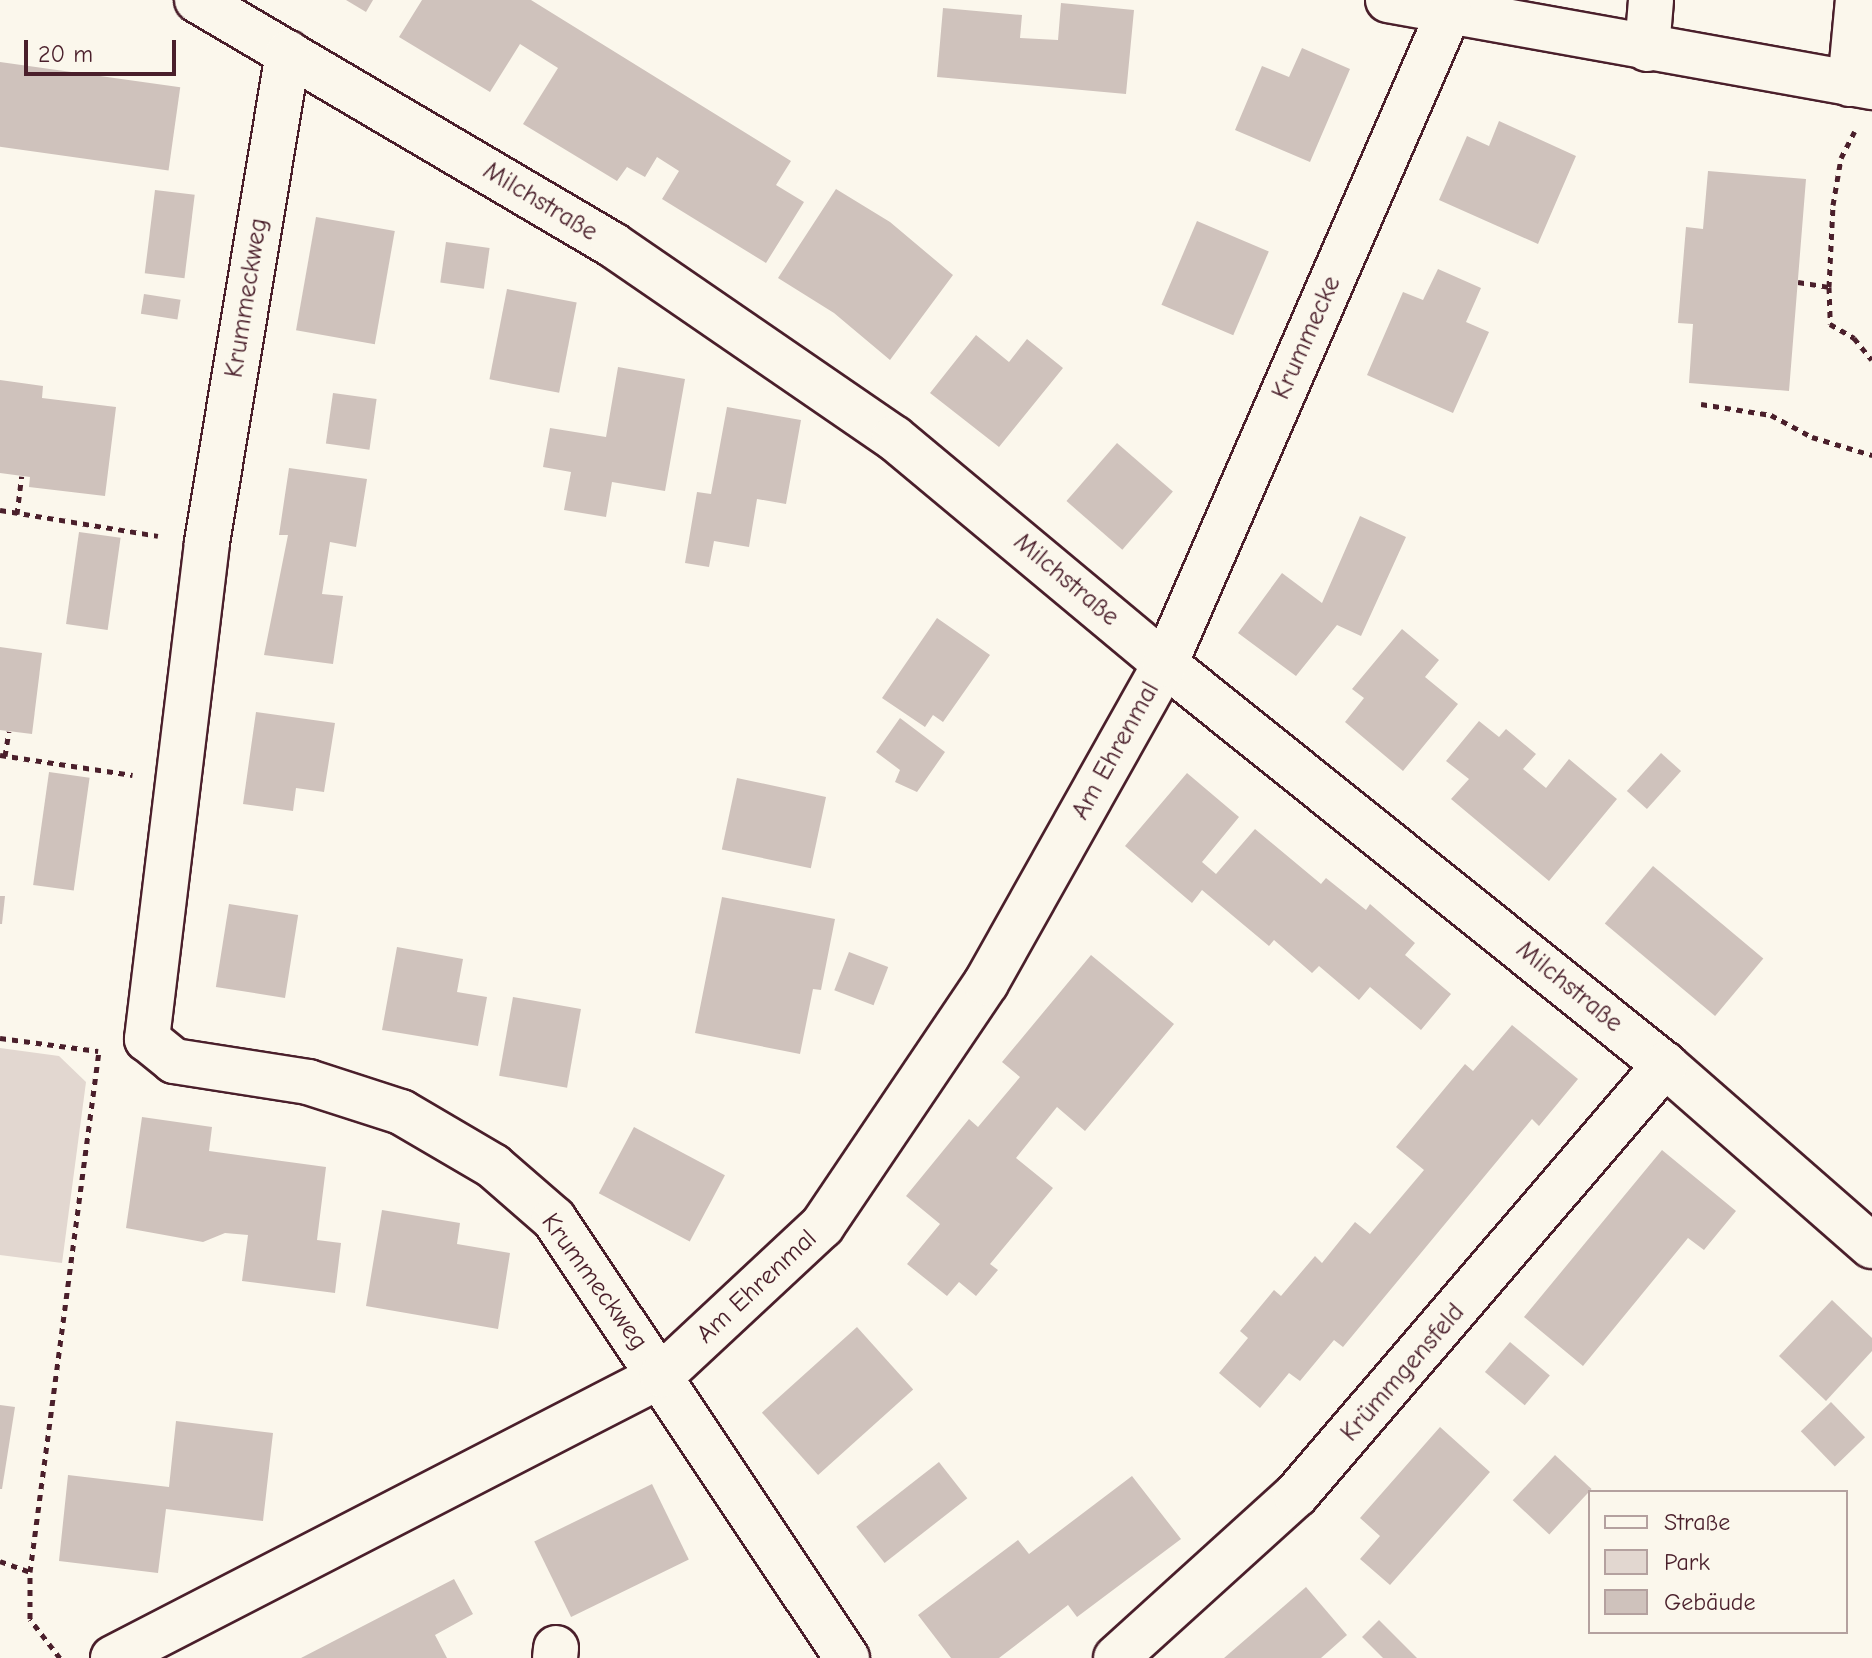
<!DOCTYPE html>
<html>
<head>
<meta charset="utf-8">
<style>
	body { margin:0 }
	#map { position:relative; width:1872px; height:1658px; overflow:hidden; background:#fbf7ec; font-family:"Comic Neue",sans-serif }
	div>[style] { position:absolute }
	.green>* { inset:0; background:#e2d7d0 }
	.building>* { inset:0; background:#cfc2bc; transform-origin:0 0 }
	.path>* { height:5px; margin-top:-2.5px; transform-origin:0; background:repeating-linear-gradient(90deg,#4a1f2b 0 6px,transparent 0 12px) }
	.roads { filter:drop-shadow(2px 0 #4a1f2b) drop-shadow(-2px 0 #4a1f2b) drop-shadow(0 2px #4a1f2b) drop-shadow(0 -2px #4a1f2b) }
	.minor>* { height:44px; margin:-22px; padding:0 22px; transform-origin:22px; border-radius:22px; background:#fbf7ec }
	span { translate:-50% -50%; white-space:nowrap; text-align:center; line-height:1.15; -webkit-text-stroke:6px #fbf7ec; paint-order:stroke }
	.street-label { font-size:26px; color:#4a1f2b }
	.legend { position:absolute; left:1588px; top:1490px; width:260px; height:144px; box-sizing:border-box; background:#fbf7ec; border:2px solid #b4a19f; margin:0; padding:10px 14px; list-style:none; font-size:24px; color:#4a1f2b }
	.legend li { display:flex; align-items:center; gap:16px; height:40px }
	.legend b { width:40px; border:2px solid #b4a19f }
	.scale { position:absolute; left:24px; top:40px; width:152px; height:36px; box-sizing:border-box; border:4px solid #4a1f2b; border-top:0; padding-left:10px; font-size:24px; line-height:28px; white-space:nowrap; color:#4a1f2b; -webkit-text-stroke:6px #fbf7ec; paint-order:stroke }
</style>
</head>
<body>
<div id="map">
	<div class="green">
		<div style="clip-path:polygon(0 1048px,59px 1056px,86px 1082px,62px 1263px,0 1255px)"></div>
	</div>
	<div class="building">
		<div style="clip-path:polygon(346px 0,373px 0,366px 12px)"></div>
		<div style="clip-path:polygon(422px 0,531px 0,791px 161px,776px 185px,804px 202px,766px 263px,662px 199px,679px 171px,657px 157px,645px 177px,627px 167px,617px 181px,523px 124px,558px 68px,520px 44px,490px 92px,399px 37px)"></div>
		<div style="clip-path:polygon(1061px 3px,1134px 10px,1126px 94px,937px 77px,943px 8px,1022px 15px,1020px 38px,1058px 40px)"></div>
		<div style="clip-path:polygon(1302px 48px,1350px 69px,1310px 162px,1235px 130px,1262px 66px,1289px 77px)"></div>
		<div style="left:0;top:62px;width:182px;height:84px;rotate:8deg"></div>
		<div style="clip-path:polygon(1499px 121px,1576px 156px,1538px 244px,1439px 200px,1467px 136px,1489px 146px)"></div>
		<div style="clip-path:polygon(1708px 171px,1806px 179px,1789px 391px,1689px 383px,1693px 324px,1678px 323px,1686px 227px,1703px 229px)"></div>
		<div style="clip-path:polygon(836px 189px,890px 222px,953px 275px,890px 360px,834px 313px,778px 278px)"></div>
		<div style="left:155px;top:190px;width:40px;height:84px;rotate:7deg"></div>
		<div style="left:316px;top:217px;width:80px;height:115px;rotate:10deg"></div>
		<div style="left:1197px;top:221px;width:78px;height:91px;rotate:23deg"></div>
		<div style="left:446px;top:242px;width:44px;height:41px;rotate:8deg"></div>
		<div style="clip-path:polygon(1438px 269px,1481px 288px,1466px 322px,1489px 332px,1453px 413px,1367px 375px,1403px 292px,1423px 300px)"></div>
		<div style="left:507px;top:289px;width:71px;height:92px;rotate:11deg"></div>
		<div style="left:144px;top:294px;width:37px;height:20px;rotate:9deg"></div>
		<div style="clip-path:polygon(976px 335px,1009px 362px,1027px 339px,1063px 368px,999px 447px,930px 393px)"></div>
		<div style="clip-path:polygon(618px 367px,685px 379px,665px 491px,612px 482px,606px 517px,564px 510px,571px 472px,543px 467px,550px 428px,606px 437px)"></div>
		<div style="clip-path:polygon(0 380px,43px 386px,42px 398px,116px 407px,105px 496px,29px 487px,30px 477px,0 473px)"></div>
		<div style="left:333px;top:393px;width:44px;height:51px;rotate:8deg"></div>
		<div style="clip-path:polygon(727px 407px,801px 420px,786px 504px,757px 499px,749px 547px,714px 541px,709px 567px,685px 563px,697px 492px,711px 494px)"></div>
		<div style="left:1117px;top:443px;width:74px;height:77px;rotate:41deg"></div>
		<div style="clip-path:polygon(289px 468px,367px 479px,356px 547px,330px 542px,322px 594px,343px 596px,333px 664px,264px 655px,288px 535px,279px 535px)"></div>
		<div style="clip-path:polygon(1360px 516px,1406px 537px,1361px 636px,1337px 625px,1296px 676px,1238px 633px,1282px 573px,1322px 603px)"></div>
		<div style="left:79px;top:532px;width:42px;height:93px;rotate:8deg"></div>
		<div style="clip-path:polygon(937px 618px,990px 655px,943px 722px,933px 715px,925px 727px,882px 698px)"></div>
		<div style="clip-path:polygon(1402px 629px,1439px 660px,1425px 677px,1458px 704px,1403px 771px,1345px 722px,1364px 698px,1352px 689px)"></div>
		<div style="clip-path:polygon(0 647px,42px 653px,32px 734px,0 730px)"></div>
		<div style="clip-path:polygon(256px 712px,335px 723px,324px 792px,296px 788px,293px 811px,243px 804px)"></div>
		<div style="clip-path:polygon(900px 718px,945px 752px,917px 792px,895px 782px,900px 770px,876px 752px)"></div>
		<div style="clip-path:polygon(1479px 721px,1499px 737px,1506px 729px,1536px 754px,1523px 769px,1546px 788px,1569px 759px,1617px 799px,1549px 881px,1451px 799px,1469px 779px,1446px 761px)"></div>
		<div style="left:1661px;top:753px;width:27px;height:51px;rotate:42deg"></div>
		<div style="left:49px;top:772px;width:41px;height:114px;rotate:8deg"></div>
		<div style="clip-path:polygon(1187px 773px,1239px 817px,1202px 862px,1216px 874px,1255px 829px,1321px 884px,1326px 878px,1366px 910px,1370px 904px,1415px 943px,1405px 955px,1451px 994px,1421px 1030px,1370px 987px,1359px 1000px,1319px 966px,1312px 973px,1274px 940px,1269px 946px,1202px 890px,1192px 903px,1125px 846px)"></div>
		<div style="left:737px;top:778px;width:91px;height:73px;rotate:12deg"></div>
		<div style="left:1653px;top:866px;width:144px;height:75px;rotate:40deg"></div>
		<div style="clip-path:polygon(0 896px,5px 896px,2px 924px,0 924px)"></div>
		<div style="clip-path:polygon(722px 897px,835px 919px,821px 990px,813px 989px,800px 1054px,695px 1033px)"></div>
		<div style="left:229px;top:904px;width:70px;height:84px;rotate:9deg"></div>
		<div style="clip-path:polygon(397px 947px,463px 959px,457px 992px,487px 997px,478px 1046px,382px 1030px)"></div>
		<div style="left:849px;top:952px;width:42px;height:41px;rotate:21deg"></div>
		<div style="clip-path:polygon(1091px 955px,1174px 1024px,1085px 1131px,1057px 1107px,1016px 1158px,1053px 1188px,990px 1264px,998px 1270px,976px 1296px,959px 1282px,947px 1296px,907px 1264px,940px 1224px,906px 1196px,969px 1119px,978px 1127px,1020px 1077px,1002px 1062px)"></div>
		<div style="left:513px;top:997px;width:69px;height:80px;rotate:10deg"></div>
		<div style="clip-path:polygon(1512px 1025px,1578px 1079px,1539px 1126px,1532px 1119px,1343px 1347px,1334px 1340px,1300px 1381px,1289px 1373px,1260px 1408px,1219px 1373px,1248px 1338px,1240px 1331px,1274px 1290px,1281px 1296px,1315px 1256px,1322px 1263px,1355px 1222px,1370px 1234px,1424px 1170px,1396px 1147px,1465px 1064px,1473px 1071px)"></div>
		<div style="clip-path:polygon(142px 1117px,212px 1127px,209px 1151px,326px 1167px,317px 1240px,341px 1243px,335px 1293px,242px 1281px,248px 1235px,225px 1233px,203px 1242px,126px 1228px)"></div>
		<div style="left:634px;top:1127px;width:103px;height:75px;rotate:28deg"></div>
		<div style="clip-path:polygon(1662px 1150px,1736px 1211px,1704px 1250px,1688px 1238px,1583px 1366px,1524px 1317px)"></div>
		<div style="clip-path:polygon(382px 1210px,460px 1223px,457px 1244px,510px 1253px,498px 1329px,366px 1306px)"></div>
		<div style="clip-path:polygon(1832px 1300px,1872px 1338px,1872px 1351px,1826px 1401px,1779px 1356px)"></div>
		<div style="left:857px;top:1327px;width:84px;height:128px;rotate:48deg"></div>
		<div style="left:1510px;top:1342px;width:52px;height:39px;rotate:40deg"></div>
		<div style="left:1831px;top:1402px;width:49px;height:42px;rotate:46deg"></div>
		<div style="clip-path:polygon(0 1405px,15px 1407px,2px 1489px,0 1489px)"></div>
		<div style="clip-path:polygon(176px 1421px,273px 1433px,263px 1521px,166px 1509px,158px 1573px,59px 1561px,68px 1475px,169px 1487px)"></div>
		<div style="clip-path:polygon(1440px 1427px,1490px 1472px,1390px 1585px,1360px 1559px,1380px 1536px,1360px 1518px)"></div>
		<div style="left:1555px;top:1455px;width:50px;height:62px;rotate:43deg"></div>
		<div style="left:939px;top:1462px;width:46px;height:105px;rotate:52deg"></div>
		<div style="clip-path:polygon(1132px 1476px,1181px 1539px,1077px 1617px,1068px 1605px,999px 1658px,951px 1658px,918px 1615px,1018px 1540px,1029px 1554px)"></div>
		<div style="left:652px;top:1484px;width:84px;height:131px;rotate:64deg"></div>
		<div style="clip-path:polygon(454px 1579px,473px 1614px,435px 1635px,447px 1658px,301px 1658px)"></div>
		<div style="clip-path:polygon(1306px 1587px,1347px 1635px,1321px 1658px,1224px 1658px)"></div>
		<div style="clip-path:polygon(1379px 1620px,1417px 1658px,1383px 1658px,1362px 1637px)"></div>
	</div>
	<div class="path">
		<div style="left:1798px;top:282px;width:31px;rotate:9deg"></div>
		<div style="left:1829px;top:287px;width:37px;rotate:88deg"></div>
		<div style="left:1830px;top:324px;width:28px;rotate:30deg"></div>
		<div style="left:1854px;top:338px;width:28px;rotate:51deg"></div>
		<div style="left:1829px;top:287px;width:82px;rotate:-87.2deg"></div>
		<div style="left:1833px;top:205px;width:48px;rotate:-80.3deg"></div>
		<div style="left:1841px;top:158px;width:30px;rotate:-63deg"></div>
		<div style="left:1701px;top:404px;width:71px;rotate:8.9deg"></div>
		<div style="left:1771px;top:415px;width:47px;rotate:28.2deg"></div>
		<div style="left:1812px;top:437px;width:63px;rotate:16.7deg"></div>
		<div style="left:0;top:510px;width:160px;rotate:9.3deg"></div>
		<div style="left:17px;top:514px;width:38px;rotate:-83deg"></div>
		<div style="left:0;top:755px;width:134px;rotate:8.6deg"></div>
		<div style="left:5px;top:756px;width:25px;rotate:-81deg"></div>
		<div style="left:0;top:1038px;width:99px;rotate:7.6deg"></div>
		<div style="left:0;top:1561px;width:32px;rotate:20deg"></div>
		<div style="left:60px;top:1658px;width:49px;rotate:-127.6deg"></div>
		<div style="left:30px;top:1619px;width:47px;rotate:-90deg"></div>
		<div style="left:30px;top:1572px;width:526px;rotate:-82.46deg"></div>
	</div>
	<div class="roads">
		<div class="minor">
			<div style="left:197px;top:0;width:483px;rotate:30.5deg"></div>
			<div style="left:613px;top:245px;width:341px;rotate:34.5deg"></div>
			<div style="left:894px;top:438px;width:353px;rotate:39.8deg"></div>
			<div style="left:1165px;top:664px;width:641px;rotate:38.73deg"></div>
			<div style="left:1665px;top:1065px;width:275px;rotate:41.2deg"></div>
			<div style="left:1388px;top:0;width:492px;rotate:10.2deg"></div>
			<div style="left:1647px;top:49px;width:49px;rotate:-85.3deg"></div>
			<div style="left:288px;top:53px;width:497px;rotate:99.4deg"></div>
			<div style="left:207px;top:543px;width:500px;rotate:96.9deg"></div>
			<div style="left:147px;top:1039px;width:35px;rotate:39deg"></div>
			<div style="left:174px;top:1061px;width:136px;rotate:8.9deg"></div>
			<div style="left:308px;top:1082px;width:98px;rotate:17.9deg"></div>
			<div style="left:401px;top:1112px;width:107px;rotate:30.4deg"></div>
			<div style="left:493px;top:1166px;width:81px;rotate:41deg"></div>
			<div style="left:554px;top:1219px;width:528px;rotate:56.28deg"></div>
			<div style="left:1850px;top:84px;width:84px;rotate:-84.6deg"></div>
			<div style="left:113px;top:1658px;width:618px;rotate:-27.27deg"></div>
			<div style="left:662px;top:1375px;width:219px;rotate:-43deg"></div>
			<div style="left:822px;top:1226px;width:293px;rotate:-56deg"></div>
			<div style="left:986px;top:983px;width:366px;rotate:-60.7deg"></div>
			<div style="left:1165px;top:664px;width:711px;rotate:-66.46deg"></div>
			<div style="left:555px;top:1658px;width:10px;rotate:-84deg"></div>
			<div style="left:1116px;top:1658px;width:243px;rotate:-42.2deg"></div>
			<div style="left:1296px;top:1495px;width:567px;rotate:-49.37deg"></div>
		</div>
	</div>
	<div class="street-label">
		<span style="left:540px;top:202px;rotate:31deg">Milchstraße</span>
		<span style="left:247px;top:298px;rotate:-81deg">Krummeckweg</span>
		<span style="left:1307px;top:338px;rotate:-66deg">Krummecke</span>
		<span style="left:1066px;top:580px;rotate:40deg">Milchstraße</span>
		<span style="left:1116px;top:751px;rotate:-61deg">Am Ehrenmal</span>
		<span style="left:1569px;top:987px;rotate:39deg">Milchstraße</span>
		<span style="left:594px;top:1282px;rotate:54deg">Krummeckweg</span>
		<span style="left:757px;top:1287px;rotate:-43deg">Am Ehrenmal</span>
		<span style="left:1403px;top:1373px;rotate:-49deg">Krümmgensfeld</span>
	</div>
	<ul class="legend">
	<li><b style="height:10px;background:#fbf7ec"></b>Straße</li>
	<li><b style="height:22px;background:#e2d7d0"></b>Park</li>
	<li><b style="height:22px;background:#cfc2bc"></b>Gebäude</li>
	</ul>
	<div class="scale">20 m</div>
</div>
</body>
</html>
